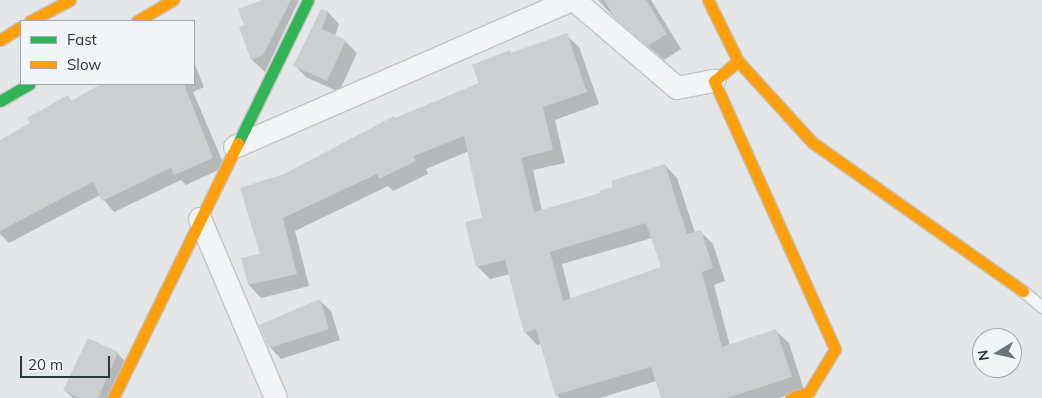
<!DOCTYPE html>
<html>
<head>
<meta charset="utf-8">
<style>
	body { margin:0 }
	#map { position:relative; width:1042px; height:398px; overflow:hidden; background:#e4e6e8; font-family:Mulish,sans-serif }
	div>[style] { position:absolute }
	.shadow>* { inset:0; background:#0003 }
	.building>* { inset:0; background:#ccced0 }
	.roads { filter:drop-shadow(1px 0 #c2c4c6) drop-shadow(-1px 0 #c2c4c6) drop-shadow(0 1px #c2c4c6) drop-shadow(0 -1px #c2c4c6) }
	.lane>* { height:11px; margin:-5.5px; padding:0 5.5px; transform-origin:5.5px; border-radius:5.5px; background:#f3f4f5 }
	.street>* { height:22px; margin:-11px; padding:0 11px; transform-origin:11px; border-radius:11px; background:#f3f4f5 }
	.fast>* { height:11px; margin:-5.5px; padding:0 5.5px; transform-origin:5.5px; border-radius:5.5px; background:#30b455 }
	.slow>* { height:11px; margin:-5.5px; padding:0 5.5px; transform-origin:5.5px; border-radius:5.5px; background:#ff9f0a }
	span { translate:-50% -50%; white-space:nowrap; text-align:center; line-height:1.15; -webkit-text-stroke:4.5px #f2f5f7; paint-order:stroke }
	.legend { position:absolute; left:20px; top:20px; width:175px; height:65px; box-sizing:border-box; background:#f2f5f7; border:1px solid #a3a9ae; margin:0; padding:6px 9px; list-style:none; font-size:15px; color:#2c3640 }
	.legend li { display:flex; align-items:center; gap:10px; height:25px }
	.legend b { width:25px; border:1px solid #a3a9ae }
	.north { position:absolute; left:972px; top:328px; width:50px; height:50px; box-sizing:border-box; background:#f2f5f7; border:1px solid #a3a9ae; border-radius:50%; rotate:261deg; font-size:14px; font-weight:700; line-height:20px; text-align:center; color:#2c3640 }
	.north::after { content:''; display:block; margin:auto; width:18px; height:22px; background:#6c747b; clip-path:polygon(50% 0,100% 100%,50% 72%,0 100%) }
	.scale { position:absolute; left:20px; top:356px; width:90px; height:22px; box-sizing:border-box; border:2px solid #2c3640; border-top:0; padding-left:6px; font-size:15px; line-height:18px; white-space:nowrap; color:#2c3640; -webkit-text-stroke:4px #f2f5f7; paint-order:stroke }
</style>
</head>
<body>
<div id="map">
	<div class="shadow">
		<div style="clip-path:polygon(265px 0,299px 0,265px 72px,252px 60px,240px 28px,246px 26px)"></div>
		<div style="clip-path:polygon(598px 0,651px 0,681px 49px,664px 60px,616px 19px)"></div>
		<div style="clip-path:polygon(322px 10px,328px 12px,339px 24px,335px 36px,345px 41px,357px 53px,339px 92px,306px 77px,295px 66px)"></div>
		<div style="clip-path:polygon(evenodd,566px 35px,579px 47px,599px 104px,555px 120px,565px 163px,533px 170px,542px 211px,601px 194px,665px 165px,677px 178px,695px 233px,700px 231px,713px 244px,725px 281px,714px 285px,730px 346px,776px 331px,789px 343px,804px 390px,778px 398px,662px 398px,656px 381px,600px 398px,560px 398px,556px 395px,541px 344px,537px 345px,525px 332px,510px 274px,490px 279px,477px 266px,484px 219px,469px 151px,426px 169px,428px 174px,393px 191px,388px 186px,295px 231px,309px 286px,261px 298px,249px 285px,262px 255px,285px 176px,396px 119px,481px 84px,512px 54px,566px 35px,652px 238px,662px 268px,571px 300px,562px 264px,652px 238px)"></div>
		<div style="clip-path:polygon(194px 62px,204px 87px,193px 92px,225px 167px,186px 185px,181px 180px,114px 212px,100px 195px,9px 243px,0 234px,0 142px,32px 123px,67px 97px,72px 101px,103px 84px,194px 84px)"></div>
		<div style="clip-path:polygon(319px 300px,331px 311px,340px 340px,281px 359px,270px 347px)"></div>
		<div style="clip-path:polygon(117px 353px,130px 366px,114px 398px,73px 398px,64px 390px)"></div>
	</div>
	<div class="building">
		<div style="clip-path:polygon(262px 0,291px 0,263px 55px,251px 60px,239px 27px,244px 25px,238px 9px)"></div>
		<div style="clip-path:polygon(604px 0,646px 0,667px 34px,648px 46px,615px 18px)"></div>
		<div style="clip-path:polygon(321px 9px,328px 11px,322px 29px,346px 40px,327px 81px,293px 66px)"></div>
		<div style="clip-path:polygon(evenodd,567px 33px,587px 92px,543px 107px,553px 150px,521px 158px,534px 212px,600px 193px,599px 191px,613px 187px,611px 181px,665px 164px,687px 234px,701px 230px,713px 268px,702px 272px,722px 347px,776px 329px,792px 377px,727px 398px,661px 398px,651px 367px,555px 395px,536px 329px,524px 333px,505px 260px,476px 267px,465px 222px,482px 218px,464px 136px,414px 156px,416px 161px,379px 179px,377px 174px,283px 218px,297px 274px,248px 285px,241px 258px,260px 254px,240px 188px,284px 174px,394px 116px,395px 118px,479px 83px,472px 65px,510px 50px,511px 53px,567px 33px,646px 223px,661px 267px,563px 301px,550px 252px,646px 223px)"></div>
		<div style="clip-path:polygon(101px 84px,184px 84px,213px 158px,174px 175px,171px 168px,102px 201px,93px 182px,0 231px,0 140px,30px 123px,27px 118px,68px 95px,71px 101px)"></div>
		<div style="clip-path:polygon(320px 299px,329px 329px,269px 348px,259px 325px)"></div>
		<div style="clip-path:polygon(88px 338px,118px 352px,98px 398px,79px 398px,63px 390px)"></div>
	</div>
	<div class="roads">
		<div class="lane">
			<div style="left:1023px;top:291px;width:25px;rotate:40deg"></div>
		</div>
		<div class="street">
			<div style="left:574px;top:0;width:135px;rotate:40.5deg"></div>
			<div style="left:677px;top:88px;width:38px;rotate:-11deg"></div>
			<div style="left:235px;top:147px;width:367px;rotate:-23.6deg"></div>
			<div style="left:200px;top:219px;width:194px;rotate:67deg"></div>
		</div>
		<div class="fast">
			<div style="left:0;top:101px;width:34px;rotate:-30deg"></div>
			<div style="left:238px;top:143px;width:159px;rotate:-63.9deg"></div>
		</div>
		<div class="slow">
			<div style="left:708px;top:0;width:68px;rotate:63.8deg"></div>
			<div style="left:738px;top:61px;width:111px;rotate:47.6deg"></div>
			<div style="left:813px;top:143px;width:257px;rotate:35.2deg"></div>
			<div style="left:30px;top:21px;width:45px;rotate:-27.7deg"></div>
			<div style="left:137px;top:21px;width:42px;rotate:-30.3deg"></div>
			<div style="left:0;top:40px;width:25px;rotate:-32deg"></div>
			<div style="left:738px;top:61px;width:31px;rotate:140deg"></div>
			<div style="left:714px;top:81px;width:294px;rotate:65.7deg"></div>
			<div style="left:835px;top:349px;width:50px;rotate:121.2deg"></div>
			<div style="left:809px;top:392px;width:19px;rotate:162deg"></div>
			<div style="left:113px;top:398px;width:284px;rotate:-63.9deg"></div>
		</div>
	</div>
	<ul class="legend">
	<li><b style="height:6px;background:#30b455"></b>Fast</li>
	<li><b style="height:6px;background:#ff9f0a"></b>Slow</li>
	</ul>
	<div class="north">N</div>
	<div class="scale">20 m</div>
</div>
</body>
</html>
